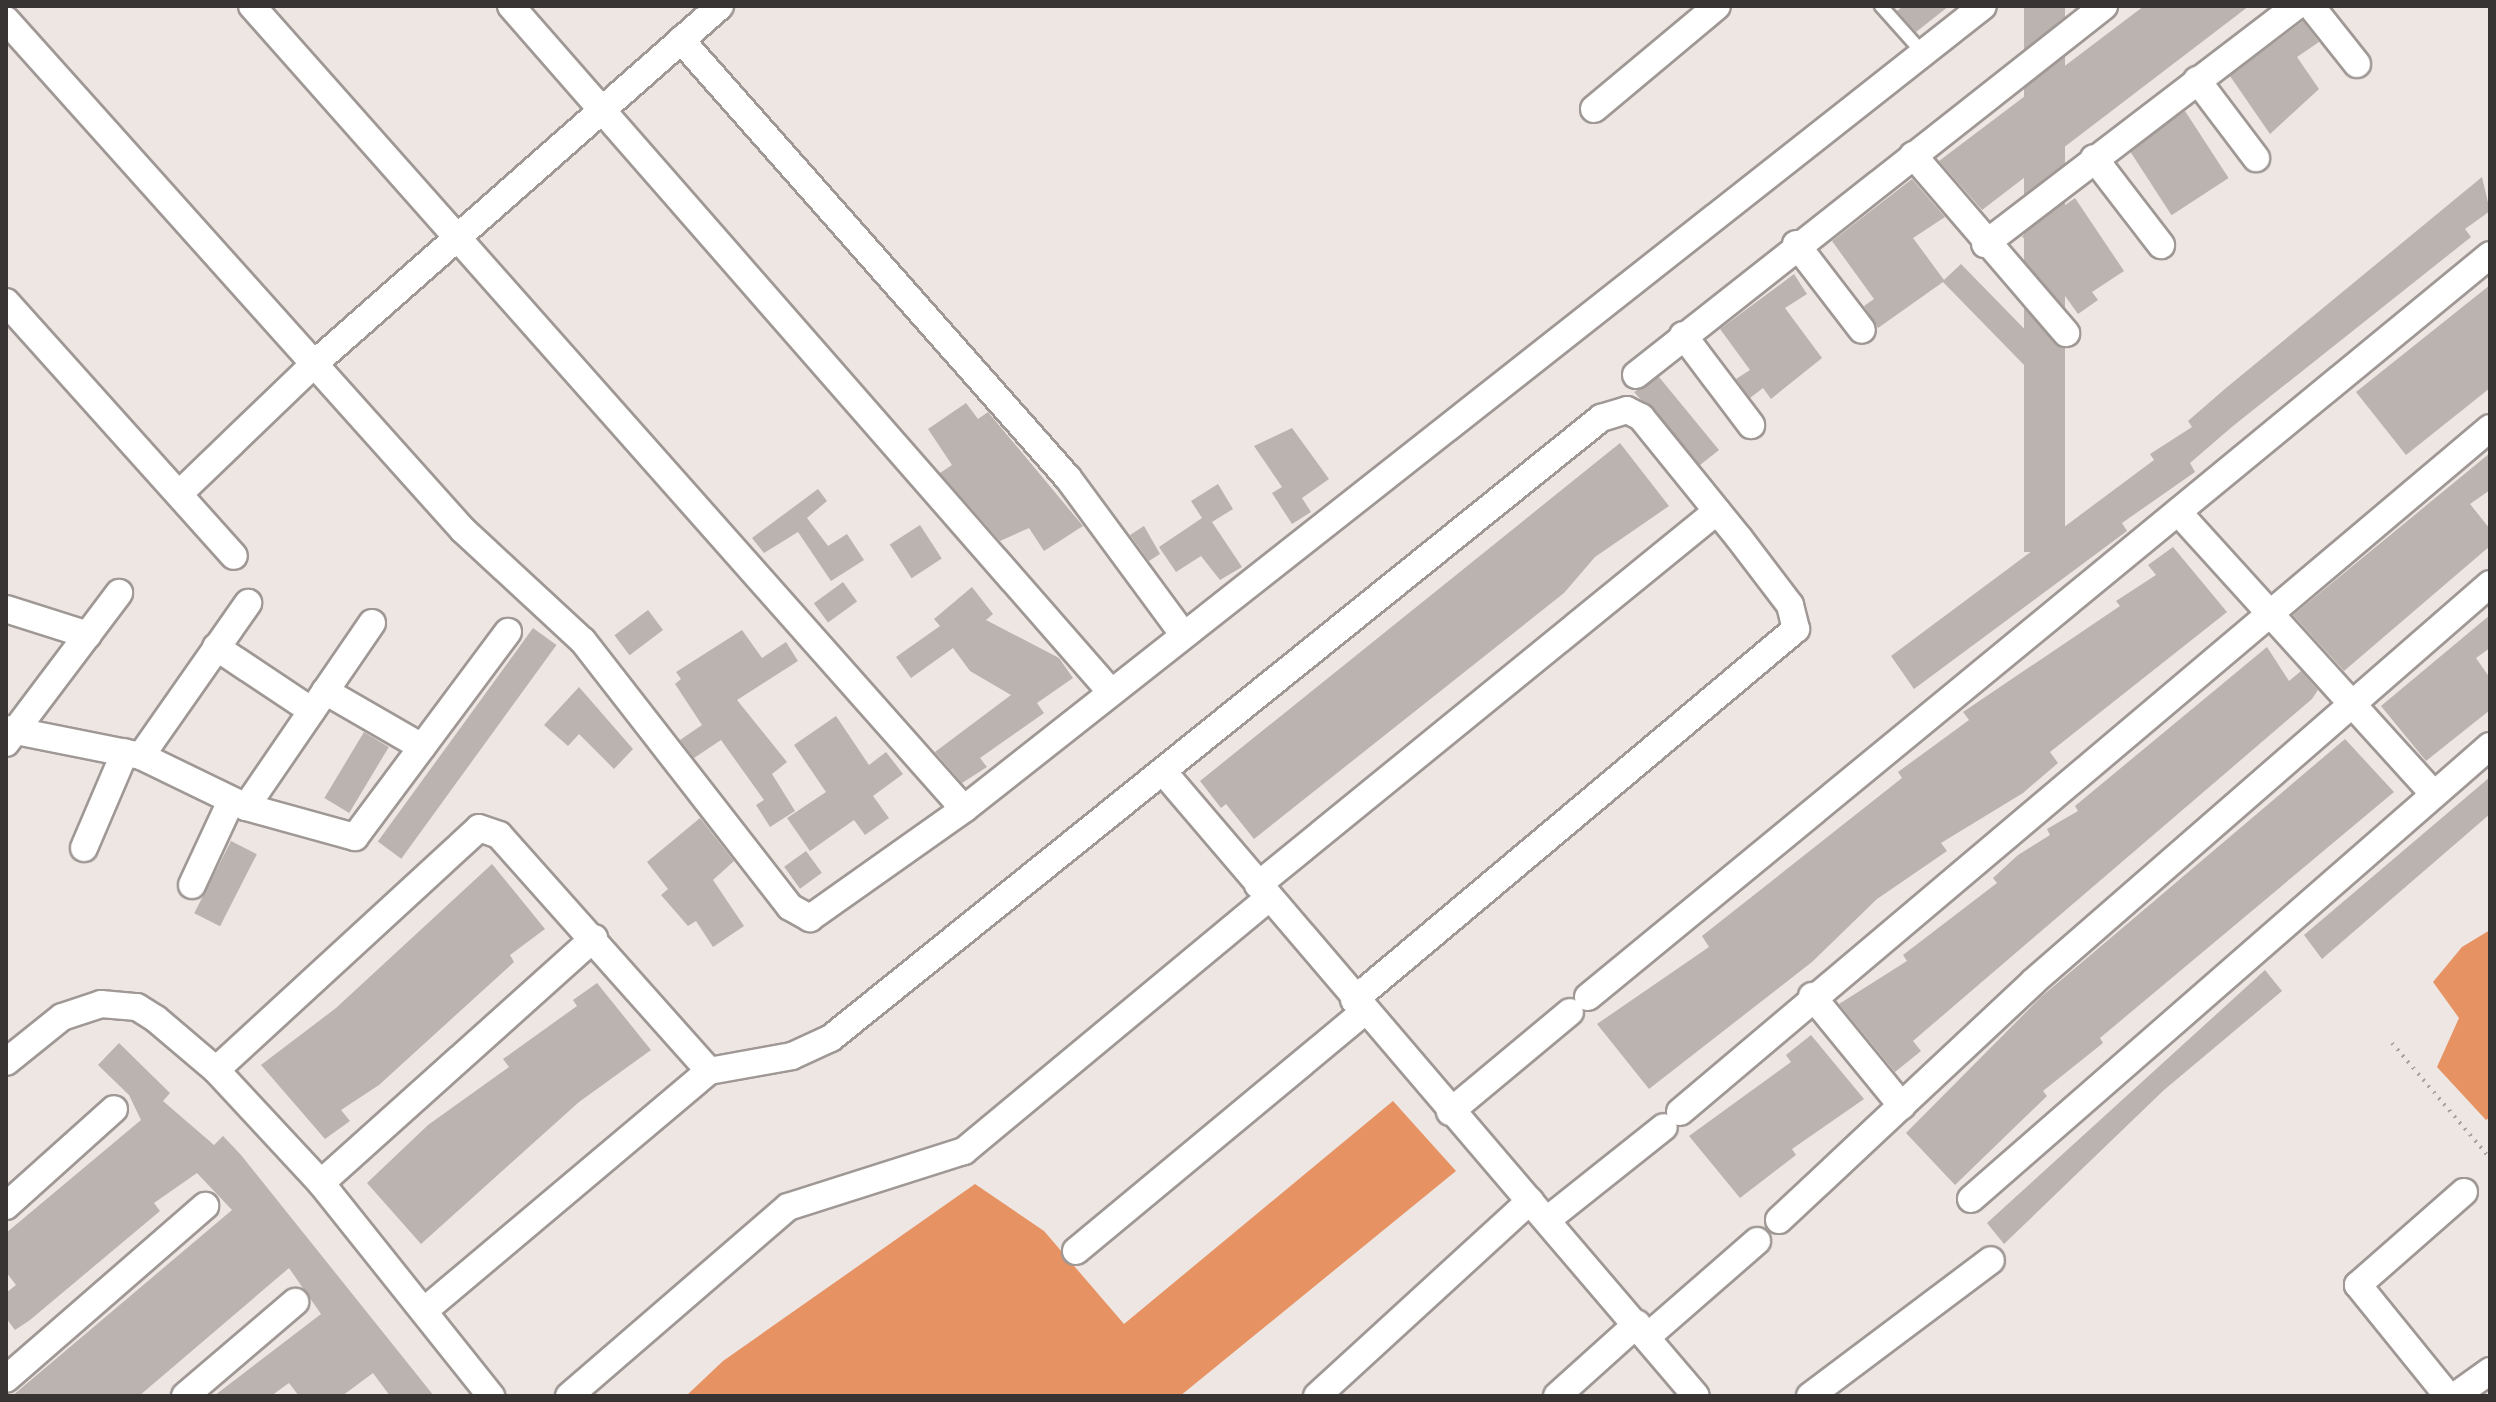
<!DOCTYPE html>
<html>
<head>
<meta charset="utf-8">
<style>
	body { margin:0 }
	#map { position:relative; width:2496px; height:1402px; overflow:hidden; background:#ede6e2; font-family:Inter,sans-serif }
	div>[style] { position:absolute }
	.water>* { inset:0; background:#e69263 }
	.building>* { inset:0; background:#bab3b0; transform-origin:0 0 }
	.path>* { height:4px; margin-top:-2px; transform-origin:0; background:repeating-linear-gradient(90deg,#aaa4a1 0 2px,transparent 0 8px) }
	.roads { filter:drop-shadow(2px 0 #9f9895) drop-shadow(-2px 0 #9f9895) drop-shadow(0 2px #9f9895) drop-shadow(0 -2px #9f9895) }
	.lane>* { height:12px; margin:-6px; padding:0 6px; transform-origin:6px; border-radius:6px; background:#fff }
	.street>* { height:26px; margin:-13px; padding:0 13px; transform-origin:13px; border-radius:13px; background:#fff }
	span { translate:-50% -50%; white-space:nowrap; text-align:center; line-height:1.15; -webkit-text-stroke:8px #faf3ef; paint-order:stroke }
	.frame { position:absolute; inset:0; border:8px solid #373433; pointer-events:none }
</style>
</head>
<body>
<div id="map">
	<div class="water">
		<div style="clip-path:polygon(2490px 930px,2490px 1117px,2486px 1120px,2437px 1067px,2459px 1018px,2433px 982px,2462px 947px)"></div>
		<div style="clip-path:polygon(1393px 1101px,1456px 1171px,1180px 1396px,686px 1396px,723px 1361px,975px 1184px,1044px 1231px,1124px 1324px)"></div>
	</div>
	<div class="building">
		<div style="clip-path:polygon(1903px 6px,1949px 6px,1916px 32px,1897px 11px)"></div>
		<div style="left:2024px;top:6px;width:41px;height:546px"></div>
		<div style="clip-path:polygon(2144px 6px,2249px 6px,1982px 210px,1939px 161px)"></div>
		<div style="clip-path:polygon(2303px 21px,2319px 42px,2297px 57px,2319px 89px,2270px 134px,2230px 76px)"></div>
		<div style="left:2185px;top:111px;width:80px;height:68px;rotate:57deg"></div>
		<div style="clip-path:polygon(2482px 177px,2490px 211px,2465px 229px,2471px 237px,2233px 426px,2190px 463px,2195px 472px,2122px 523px,2127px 531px,1914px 689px,1891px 656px,2154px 460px,2150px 454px,2192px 427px,2188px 421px,2226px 388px)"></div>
		<div style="clip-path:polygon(1912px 179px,1945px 217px,1913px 238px,1944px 280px,1961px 264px,2043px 348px,2025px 366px,1943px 282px,1878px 328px,1864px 306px,1874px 299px,1832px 241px)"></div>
		<div style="clip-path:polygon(2075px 198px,2124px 271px,2092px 292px,2098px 300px,2078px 314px,2022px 236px)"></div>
		<div style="clip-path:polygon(1794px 274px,1807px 294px,1785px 308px,1822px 358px,1771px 399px,1763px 388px,1750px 398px,1736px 379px,1750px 370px,1720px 329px)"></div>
		<div style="clip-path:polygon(2490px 285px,2490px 388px,2406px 455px,2356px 392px)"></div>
		<div style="clip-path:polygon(1659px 377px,1719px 450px,1700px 465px,1634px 392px)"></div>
		<div style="clip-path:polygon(966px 403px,978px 419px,988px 412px,1083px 526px,1044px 551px,1029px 528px,1000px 541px,940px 473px,952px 465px,928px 429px)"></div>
		<div style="clip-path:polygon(1292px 428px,1329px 479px,1302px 498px,1311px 512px,1292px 524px,1272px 493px,1282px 487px,1254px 446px)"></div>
		<div style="clip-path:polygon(1620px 443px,1669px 506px,1595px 557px,1564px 593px,1254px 839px,1226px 804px,1221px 808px,1200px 781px)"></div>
		<div style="clip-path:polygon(2490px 453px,2490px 490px,2470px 504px,2490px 529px,2490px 546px,2344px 671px,2293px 615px)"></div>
		<div style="clip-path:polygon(1218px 484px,1233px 509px,1212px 522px,1242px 567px,1220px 580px,1201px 556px,1176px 572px,1159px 547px,1202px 518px,1191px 501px)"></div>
		<div style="clip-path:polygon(818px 489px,827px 501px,807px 518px,828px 546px,847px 534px,864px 560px,831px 581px,798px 532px,764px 553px,752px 538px)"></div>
		<div style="left:920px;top:525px;width:40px;height:36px;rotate:57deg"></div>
		<div style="clip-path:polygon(1144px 526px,1160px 554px,1149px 561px,1130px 535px)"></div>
		<div style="clip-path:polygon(2173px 547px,2227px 612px,2050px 752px,2058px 763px,2023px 793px,1941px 843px,1947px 851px,1877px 899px,1812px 962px,1649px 1089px,1597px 1024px,1709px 947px,1702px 936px,1902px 778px,1898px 772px,1969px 720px,1963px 712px,2120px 606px,2116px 601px,2156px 575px,2148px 565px)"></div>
		<div style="left:843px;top:582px;width:24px;height:36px;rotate:54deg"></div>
		<div style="clip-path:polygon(972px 587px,993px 614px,986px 620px,1059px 658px,1073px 678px,1037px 703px,1044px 713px,980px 758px,987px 767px,962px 783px,935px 752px,1011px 695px,970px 671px,953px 648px,911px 678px,896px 657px,940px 626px,934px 619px)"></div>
		<div style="left:648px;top:610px;width:25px;height:42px;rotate:53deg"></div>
		<div style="clip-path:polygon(2490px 615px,2490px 648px,2476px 658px,2490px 678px,2490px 710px,2426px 761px,2381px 706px)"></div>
		<div style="left:533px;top:628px;width:29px;height:264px;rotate:36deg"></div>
		<div style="clip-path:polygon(742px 630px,762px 658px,786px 642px,798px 661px,737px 700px,787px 762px,772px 774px,795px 811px,770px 827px,756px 805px,764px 800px,721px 740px,694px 758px,680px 740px,702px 725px,675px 684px,681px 679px,676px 672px)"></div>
		<div style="clip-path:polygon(2267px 647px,2289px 681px,2301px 671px,2318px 690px,2312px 699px,1913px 1041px,1921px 1051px,1895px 1072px,1839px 1004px,1907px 961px,1903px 955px,1997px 883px,1993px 878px,2018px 855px,2050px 835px,2047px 829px,2078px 811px,2075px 806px)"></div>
		<div style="clip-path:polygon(579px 687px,633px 749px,614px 769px,579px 734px,568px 746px,544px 725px)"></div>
		<div style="clip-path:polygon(836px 716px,869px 765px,886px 752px,903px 774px,873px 796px,889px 818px,865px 835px,854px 820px,810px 851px,787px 818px,826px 792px,794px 745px)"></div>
		<div style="left:364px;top:732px;width:29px;height:77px;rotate:31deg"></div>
		<div style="clip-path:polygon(2345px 739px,2394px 792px,2100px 1038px,2103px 1043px,2043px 1091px,2047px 1096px,1955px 1185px,1906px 1133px,2041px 997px)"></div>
		<div style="clip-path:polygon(2490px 777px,2490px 814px,2322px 959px,2304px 935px)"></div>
		<div style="clip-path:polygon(700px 818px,734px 861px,713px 880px,744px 926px,713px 947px,696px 921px,688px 926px,661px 895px,668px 889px,647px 862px)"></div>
		<div style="left:231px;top:841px;width:29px;height:81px;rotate:27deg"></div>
		<div style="left:806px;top:851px;width:27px;height:27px;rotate:54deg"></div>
		<div style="clip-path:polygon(492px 864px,545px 929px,510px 955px,514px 962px,379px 1085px,341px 1110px,350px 1121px,325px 1139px,261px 1065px,336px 1008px)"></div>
		<div style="clip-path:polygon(2265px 970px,2282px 991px,2164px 1090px,2004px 1244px,1987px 1223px)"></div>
		<div style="clip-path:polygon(597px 983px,651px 1050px,579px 1102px,421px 1244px,367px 1183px,428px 1125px,509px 1067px,503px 1059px,577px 1006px,573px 1000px)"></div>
		<div style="clip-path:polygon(1811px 1035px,1864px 1099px,1792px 1149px,1796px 1155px,1740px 1198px,1689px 1136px,1791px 1062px,1786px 1055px)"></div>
		<div style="clip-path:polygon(119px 1043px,170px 1093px,163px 1101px,214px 1145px,223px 1136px,241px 1155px,434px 1396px,390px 1396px,373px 1373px,342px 1396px,299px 1396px,289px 1383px,271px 1396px,214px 1396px,321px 1314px,289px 1268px,139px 1396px,12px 1396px,232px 1210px,197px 1173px,154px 1203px,160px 1211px,30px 1320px,15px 1330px,6px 1318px,6px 1293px,16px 1285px,6px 1272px,6px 1233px,141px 1120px,129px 1095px,98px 1065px)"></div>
	</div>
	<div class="path">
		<div style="left:2392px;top:1043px;width:151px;rotate:49.6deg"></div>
	</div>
	<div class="roads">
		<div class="lane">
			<div style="left:1881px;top:6px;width:63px;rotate:48.2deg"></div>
		</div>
		<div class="street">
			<div style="left:252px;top:6px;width:1073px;rotate:48.44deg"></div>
			<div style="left:511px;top:6px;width:911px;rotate:48.83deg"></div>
			<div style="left:2311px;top:6px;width:74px;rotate:51.6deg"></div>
			<div style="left:6px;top:20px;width:685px;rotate:48.14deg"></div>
			<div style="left:463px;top:530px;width:163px;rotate:42.8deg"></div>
			<div style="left:583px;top:641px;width:337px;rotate:52.1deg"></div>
			<div style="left:790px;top:907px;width:23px;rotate:29deg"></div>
			<div style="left:810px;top:918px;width:189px;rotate:-35.3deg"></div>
			<div style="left:964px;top:809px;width:1297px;rotate:-38.24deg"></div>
			<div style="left:681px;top:40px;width:584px;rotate:48.54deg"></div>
			<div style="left:1068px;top:478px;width:194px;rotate:53.6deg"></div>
			<div style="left:2197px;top:80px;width:98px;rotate:52.9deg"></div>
			<div style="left:1594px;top:109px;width:160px;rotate:-39.9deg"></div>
			<div style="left:1913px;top:155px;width:235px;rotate:49.3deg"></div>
			<div style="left:2094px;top:158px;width:110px;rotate:52.4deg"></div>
			<div style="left:1796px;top:244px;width:108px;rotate:52.5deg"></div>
			<div style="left:1985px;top:244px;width:392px;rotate:-37.4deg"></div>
			<div style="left:6px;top:302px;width:341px;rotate:48.1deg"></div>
			<div style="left:1683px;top:335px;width:113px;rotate:52.9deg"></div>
			<div style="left:1636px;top:375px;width:596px;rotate:-38.25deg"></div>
			<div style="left:180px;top:493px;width:186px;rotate:-43.9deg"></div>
			<div style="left:314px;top:364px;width:541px;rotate:-41.4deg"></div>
			<div style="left:2178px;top:512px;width:381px;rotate:47.8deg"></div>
			<div style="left:6px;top:609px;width:86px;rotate:17.6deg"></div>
			<div style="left:216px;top:647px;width:115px;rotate:33.7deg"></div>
			<div style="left:325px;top:691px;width:112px;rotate:30deg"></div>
			<div style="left:6px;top:729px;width:138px;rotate:11.3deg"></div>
			<div style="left:141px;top:756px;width:117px;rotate:25.9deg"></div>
			<div style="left:246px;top:807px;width:113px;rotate:15.4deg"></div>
			<div style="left:355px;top:837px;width:256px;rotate:-53.3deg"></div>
			<div style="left:6px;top:743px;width:188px;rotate:-53deg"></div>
			<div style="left:141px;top:756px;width:187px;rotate:-55deg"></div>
			<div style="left:1166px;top:775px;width:816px;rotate:49.52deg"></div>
			<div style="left:246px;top:807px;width:223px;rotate:-55.6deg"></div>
			<div style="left:84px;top:848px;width:104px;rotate:-66.9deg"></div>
			<div style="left:192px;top:885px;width:93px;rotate:-65.1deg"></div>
			<div style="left:1258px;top:885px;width:592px;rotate:-39.17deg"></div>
			<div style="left:1812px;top:996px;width:142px;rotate:50.7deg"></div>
			<div style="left:1588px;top:997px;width:1168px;rotate:-39.44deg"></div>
			<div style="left:6px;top:1062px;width:72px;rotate:-38.8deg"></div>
			<div style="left:62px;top:1017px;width:41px;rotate:-18.4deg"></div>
			<div style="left:101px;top:1004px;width:36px;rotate:5deg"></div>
			<div style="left:137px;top:1007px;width:22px;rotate:32deg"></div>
			<div style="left:156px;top:1019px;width:79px;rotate:40.4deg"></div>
			<div style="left:216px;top:1070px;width:154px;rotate:47.1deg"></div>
			<div style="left:321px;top:1183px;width:273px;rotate:51.4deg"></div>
			<div style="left:216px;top:1070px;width:357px;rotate:-42.6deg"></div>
			<div style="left:479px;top:828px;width:21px;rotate:19deg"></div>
			<div style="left:499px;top:835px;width:316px;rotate:48.3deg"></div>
			<div style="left:1450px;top:1112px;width:156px;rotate:-39.8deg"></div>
			<div style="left:1680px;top:1112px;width:1060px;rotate:-40.18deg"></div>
			<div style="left:321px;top:1183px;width:367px;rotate:-41.9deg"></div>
			<div style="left:1971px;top:1199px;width:689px;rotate:-41.12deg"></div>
			<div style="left:6px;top:1206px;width:145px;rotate:-41.9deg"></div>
			<div style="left:1547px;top:1220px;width:149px;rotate:-38.5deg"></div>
			<div style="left:1779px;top:1220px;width:348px;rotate:-43.1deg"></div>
			<div style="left:2033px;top:982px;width:606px;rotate:-41.05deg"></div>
			<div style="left:1076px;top:1251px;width:374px;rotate:-39.7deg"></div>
			<div style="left:424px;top:1311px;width:373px;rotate:-40.1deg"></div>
			<div style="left:709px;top:1071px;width:84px;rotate:-10.2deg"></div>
			<div style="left:792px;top:1056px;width:43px;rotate:-24.8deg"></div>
			<div style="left:831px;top:1038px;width:989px;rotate:-38.84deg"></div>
			<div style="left:1601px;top:418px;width:27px;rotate:-17deg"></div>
			<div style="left:1627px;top:410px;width:16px;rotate:27deg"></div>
			<div style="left:1641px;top:417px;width:156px;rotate:51deg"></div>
			<div style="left:1739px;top:538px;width:84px;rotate:52.7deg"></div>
			<div style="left:1790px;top:605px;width:25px;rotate:76deg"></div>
			<div style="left:1796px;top:629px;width:577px;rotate:139.99deg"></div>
			<div style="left:1647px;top:1337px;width:146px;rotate:-41.1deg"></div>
			<div style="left:6px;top:1379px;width:264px;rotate:-41deg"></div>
			<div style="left:185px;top:1396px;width:145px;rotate:-40.5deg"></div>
			<div style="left:569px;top:1396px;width:289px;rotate:-40.8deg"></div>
			<div style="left:788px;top:1207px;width:185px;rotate:-17.7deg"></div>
			<div style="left:964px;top:1151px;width:396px;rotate:-39.7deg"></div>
			<div style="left:1317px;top:1396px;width:289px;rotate:-42.5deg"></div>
			<div style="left:1557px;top:1396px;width:108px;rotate:-42deg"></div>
			<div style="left:1810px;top:1396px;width:226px;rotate:-36.9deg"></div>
			<div style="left:2448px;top:1396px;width:143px;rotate:-129deg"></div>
			<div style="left:2358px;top:1285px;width:141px;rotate:-41.3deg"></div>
			<div style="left:2455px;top:1396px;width:43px;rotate:-35.5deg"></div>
		</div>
	</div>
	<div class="frame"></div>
</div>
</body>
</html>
